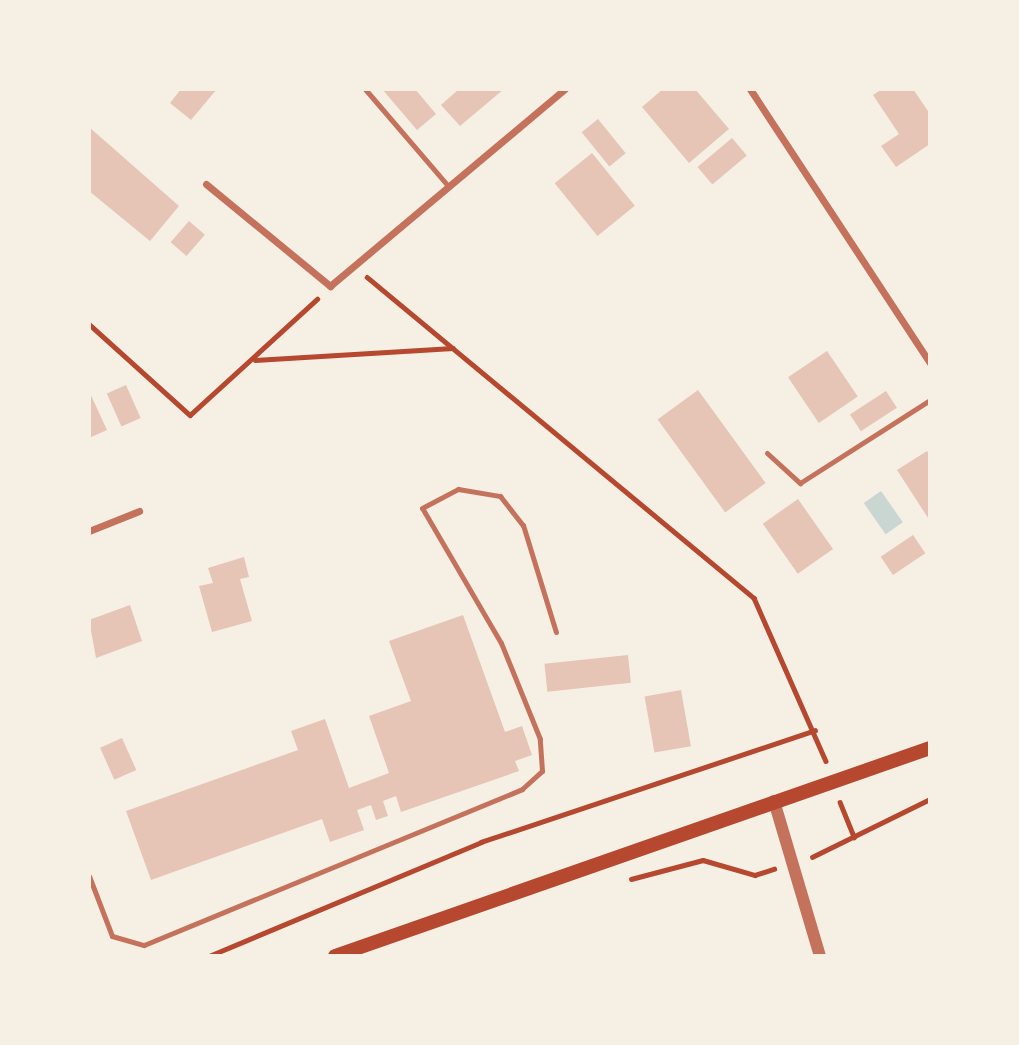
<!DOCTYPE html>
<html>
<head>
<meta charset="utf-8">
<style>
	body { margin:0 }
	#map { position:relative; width:1019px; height:1045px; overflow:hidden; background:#f6efe4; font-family:"Alegreya Sans",sans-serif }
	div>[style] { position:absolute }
	.water>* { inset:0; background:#c9d6d2; transform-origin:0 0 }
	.building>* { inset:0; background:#e6c5b7; transform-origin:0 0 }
	.path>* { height:4.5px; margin:-2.25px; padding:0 2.25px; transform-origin:2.25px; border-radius:2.25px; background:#b5482f }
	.service>* { height:5px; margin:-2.5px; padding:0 2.5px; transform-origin:2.5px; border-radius:2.5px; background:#c5725c }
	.minor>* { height:7px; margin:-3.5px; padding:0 3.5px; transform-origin:3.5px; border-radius:3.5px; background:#c5725c }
	.tertiary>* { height:12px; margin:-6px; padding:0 6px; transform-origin:6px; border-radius:6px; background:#c5725c }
	.secondary>* { height:14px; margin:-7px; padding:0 7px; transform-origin:7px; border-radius:7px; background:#b5482f }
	span { translate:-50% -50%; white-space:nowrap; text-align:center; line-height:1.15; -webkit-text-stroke:5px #f6efe4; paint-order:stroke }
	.frame { position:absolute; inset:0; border:91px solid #f6efe4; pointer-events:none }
</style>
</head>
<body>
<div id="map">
	<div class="water">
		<div style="left:881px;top:491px;width:38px;height:21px;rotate:55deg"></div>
	</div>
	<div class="building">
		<div style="clip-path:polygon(181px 89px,217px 89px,191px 120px,170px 103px)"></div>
		<div style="clip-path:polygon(382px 89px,415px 89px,436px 114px,417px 130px)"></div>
		<div style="clip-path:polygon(459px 89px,504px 89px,460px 126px,441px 105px)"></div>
		<div style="clip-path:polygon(663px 89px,695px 89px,729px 129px,689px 163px,642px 107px)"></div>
		<div style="clip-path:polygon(882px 89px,913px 89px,930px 114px,930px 144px,896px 167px,881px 146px,899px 134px,873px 95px)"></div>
		<div style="left:598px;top:119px;width:44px;height:21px;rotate:51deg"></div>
		<div style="clip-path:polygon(89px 127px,179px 206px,150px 241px,89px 191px)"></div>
		<div style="left:732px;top:138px;width:23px;height:45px;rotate:50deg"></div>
		<div style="left:592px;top:153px;width:68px;height:48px;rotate:51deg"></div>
		<div style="left:189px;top:221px;width:21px;height:28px;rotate:41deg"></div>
		<div style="left:827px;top:351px;width:55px;height:47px;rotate:56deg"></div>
		<div style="left:126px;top:385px;width:36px;height:21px;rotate:66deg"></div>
		<div style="left:698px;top:390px;width:115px;height:50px;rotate:54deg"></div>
		<div style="clip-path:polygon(89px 391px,107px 430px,89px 438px)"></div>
		<div style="left:886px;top:391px;width:20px;height:43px;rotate:57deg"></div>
		<div style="clip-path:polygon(927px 451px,930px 456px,930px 521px,897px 470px)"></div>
		<div style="left:798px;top:499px;width:61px;height:43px;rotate:55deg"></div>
		<div style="left:913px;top:535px;width:22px;height:39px;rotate:56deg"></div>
		<div style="clip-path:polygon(244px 557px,249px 577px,240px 579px,252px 621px,212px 632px,199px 586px,213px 583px,208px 568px)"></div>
		<div style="clip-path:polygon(130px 605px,142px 641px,96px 658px,89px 620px)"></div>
		<div style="clip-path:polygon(463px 615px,505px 732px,522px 726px,532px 755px,515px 761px,519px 771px,401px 812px,396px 796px,383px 801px,388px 816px,376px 820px,371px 805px,357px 810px,364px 830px,330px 842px,322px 819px,151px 880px,126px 811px,298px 750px,291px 731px,325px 719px,349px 788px,389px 773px,369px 716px,411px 701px,389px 641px)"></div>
		<div style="left:628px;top:655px;width:28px;height:84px;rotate:84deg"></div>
		<div style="left:681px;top:690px;width:57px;height:37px;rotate:80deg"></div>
		<div style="left:122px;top:738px;width:35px;height:24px;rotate:66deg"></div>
	</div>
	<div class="path">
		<div style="left:367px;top:277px;width:503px;rotate:39.67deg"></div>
		<div style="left:754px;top:598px;width:178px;rotate:66.2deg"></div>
		<div style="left:89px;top:324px;width:136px;rotate:42deg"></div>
		<div style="left:190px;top:415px;width:172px;rotate:-42.4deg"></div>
		<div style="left:255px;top:360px;width:198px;rotate:-3.5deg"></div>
		<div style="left:840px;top:802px;width:38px;rotate:68deg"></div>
		<div style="left:812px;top:857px;width:131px;rotate:-26.2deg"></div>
		<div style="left:631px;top:879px;width:74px;rotate:-14.8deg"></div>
		<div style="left:703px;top:860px;width:54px;rotate:16.1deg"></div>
		<div style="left:755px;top:875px;width:20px;rotate:-18deg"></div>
		<div style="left:209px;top:956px;width:295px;rotate:-22.7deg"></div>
		<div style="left:481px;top:842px;width:352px;rotate:-18.5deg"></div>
	</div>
	<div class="service">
		<div style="left:365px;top:89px;width:128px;rotate:49.4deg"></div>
		<div style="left:767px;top:453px;width:45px;rotate:42.3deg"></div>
		<div style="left:800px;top:483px;width:154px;rotate:-32.6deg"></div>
		<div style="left:89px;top:876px;width:64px;rotate:69deg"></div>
		<div style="left:112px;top:936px;width:33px;rotate:16deg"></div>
		<div style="left:144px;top:945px;width:409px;rotate:-22.4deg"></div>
		<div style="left:522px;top:789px;width:27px;rotate:-42deg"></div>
		<div style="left:542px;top:771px;width:32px;rotate:-94deg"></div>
		<div style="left:540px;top:739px;width:104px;rotate:-112.1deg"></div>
		<div style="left:501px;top:643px;width:156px;rotate:-120.3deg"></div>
		<div style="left:422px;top:508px;width:41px;rotate:-27.8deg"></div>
		<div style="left:458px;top:489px;width:43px;rotate:9.5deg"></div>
		<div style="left:500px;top:496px;width:37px;rotate:52deg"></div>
		<div style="left:523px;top:525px;width:112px;rotate:72.9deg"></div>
	</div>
	<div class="minor">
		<div style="left:750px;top:89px;width:328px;rotate:56.7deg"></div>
		<div style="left:206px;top:184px;width:161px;rotate:39.4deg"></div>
		<div style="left:330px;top:286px;width:307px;rotate:-40deg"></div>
		<div style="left:89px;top:531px;width:54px;rotate:-21.8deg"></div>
	</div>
	<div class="tertiary">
		<div style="left:774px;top:801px;width:162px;rotate:73.5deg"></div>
	</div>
	<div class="secondary">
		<div style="left:335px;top:956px;width:630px;rotate:-19.27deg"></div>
	</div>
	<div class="frame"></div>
</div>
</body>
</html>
